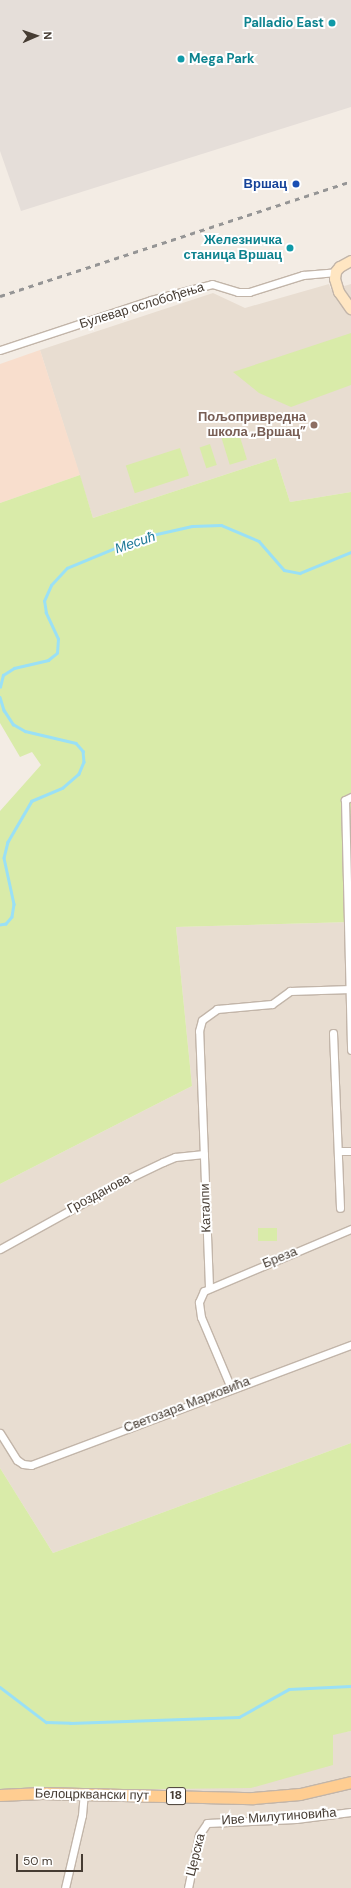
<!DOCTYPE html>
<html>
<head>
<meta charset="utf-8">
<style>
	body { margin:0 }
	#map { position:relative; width:351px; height:1888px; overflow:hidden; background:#f3ece4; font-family:"DM Sans",sans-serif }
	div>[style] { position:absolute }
	.residential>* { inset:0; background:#e8ddd1 }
	.commercial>* { inset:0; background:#f8decd }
	.industrial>* { inset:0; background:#e5ded9 }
	.green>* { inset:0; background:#d9eba9; transform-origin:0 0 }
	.stream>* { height:2.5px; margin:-1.25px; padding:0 1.25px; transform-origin:1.25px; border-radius:1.25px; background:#9ae0f6 }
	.roads { filter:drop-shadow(1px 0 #c2b5a9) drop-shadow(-1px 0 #c2b5a9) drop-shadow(0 1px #c2b5a9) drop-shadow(0 -1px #c2b5a9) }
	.street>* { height:7px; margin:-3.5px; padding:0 3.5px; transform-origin:3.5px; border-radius:3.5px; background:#fff }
	.secondary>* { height:10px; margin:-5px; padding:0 5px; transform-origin:5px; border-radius:5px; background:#ffe6c2 }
	.primary>* { height:11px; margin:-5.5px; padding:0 5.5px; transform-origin:5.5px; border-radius:5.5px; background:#ffcd91 }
	.rail>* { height:2.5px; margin-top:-1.25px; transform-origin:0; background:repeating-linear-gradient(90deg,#959595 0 5px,transparent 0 10px) }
	.dots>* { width:11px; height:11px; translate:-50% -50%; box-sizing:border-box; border:2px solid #fff; border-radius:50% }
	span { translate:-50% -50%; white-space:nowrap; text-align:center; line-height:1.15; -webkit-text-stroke:4px #fff; paint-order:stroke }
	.shield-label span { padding:1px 3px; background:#fff; border:1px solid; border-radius:3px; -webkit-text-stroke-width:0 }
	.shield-label { font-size:12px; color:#463c33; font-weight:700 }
	.culture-label { font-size:13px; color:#0d838f; font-weight:700 }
	.right { translate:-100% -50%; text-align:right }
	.left { translate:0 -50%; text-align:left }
	.transit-label { font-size:13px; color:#164399; font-weight:700 }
	.street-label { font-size:13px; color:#463c33 }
	.education-label { font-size:13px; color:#785e54; font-weight:700 }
	.water-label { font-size:14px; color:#207a98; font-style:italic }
	.north { position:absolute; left:16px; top:16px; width:40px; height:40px; -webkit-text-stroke:3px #fff; paint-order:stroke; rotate:88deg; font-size:11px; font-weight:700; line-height:16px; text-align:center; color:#463c33 }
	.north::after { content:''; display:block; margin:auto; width:14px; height:18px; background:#463c33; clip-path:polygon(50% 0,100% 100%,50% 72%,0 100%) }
	.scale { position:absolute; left:16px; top:1854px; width:67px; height:18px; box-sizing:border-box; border:2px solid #463c33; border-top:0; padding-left:5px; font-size:12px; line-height:14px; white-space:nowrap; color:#463c33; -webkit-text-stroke:3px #fff; paint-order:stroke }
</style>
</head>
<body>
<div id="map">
	<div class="residential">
		<div style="clip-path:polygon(329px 284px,331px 290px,351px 284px,351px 492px,290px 502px,276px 458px,93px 518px,40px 350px,213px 293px,245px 308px)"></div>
		<div style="clip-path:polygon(351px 922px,351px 1443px,53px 1553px,0 1468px,0 1184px,192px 1086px,176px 927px)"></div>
		<div style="clip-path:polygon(351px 1731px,351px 1888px,0 1888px,0 1791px)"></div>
	</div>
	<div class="commercial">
		<div style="clip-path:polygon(40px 350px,80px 475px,0 503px,0 364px)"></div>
	</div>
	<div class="industrial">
		<div style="clip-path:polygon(0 0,351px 0,351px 107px,21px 211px,0 151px)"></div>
	</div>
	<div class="green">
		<div style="clip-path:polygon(351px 333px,351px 385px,291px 407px,259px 393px,233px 372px)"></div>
		<div style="left:237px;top:427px;width:34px;height:18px;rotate:73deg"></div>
		<div style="left:210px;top:444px;width:22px;height:11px;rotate:72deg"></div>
		<div style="left:180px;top:448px;width:29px;height:57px;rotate:72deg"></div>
		<div style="clip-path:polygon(276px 458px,290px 502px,351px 492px,351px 922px,176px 927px,192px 1086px,0 1184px,0 811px,41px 765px,32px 752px,20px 757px,0 723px,0 503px,80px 475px,93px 518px)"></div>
		<div style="left:277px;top:1228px;width:13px;height:19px;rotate:90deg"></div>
		<div style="clip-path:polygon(351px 1443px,351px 1731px,333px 1735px,333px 1765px,251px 1788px,0 1791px,0 1468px,53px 1553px)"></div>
	</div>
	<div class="stream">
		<div style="left:0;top:687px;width:12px;rotate:-76deg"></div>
		<div style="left:3px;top:675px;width:13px;rotate:-32deg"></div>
		<div style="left:14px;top:668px;width:35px;rotate:-13deg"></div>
		<div style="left:48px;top:660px;width:11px;rotate:-38deg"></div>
		<div style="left:57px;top:653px;width:14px;rotate:-86deg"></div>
		<div style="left:58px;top:639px;width:29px;rotate:-115deg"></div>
		<div style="left:46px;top:613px;width:12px;rotate:-99deg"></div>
		<div style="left:44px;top:601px;width:17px;rotate:-66deg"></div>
		<div style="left:51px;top:585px;width:23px;rotate:-47deg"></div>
		<div style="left:67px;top:568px;width:78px;rotate:-22.6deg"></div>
		<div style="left:139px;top:538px;width:54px;rotate:-12.8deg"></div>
		<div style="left:192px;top:526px;width:29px;rotate:-2deg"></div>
		<div style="left:221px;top:525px;width:41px;rotate:22.8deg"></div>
		<div style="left:259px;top:541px;width:38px;rotate:49deg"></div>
		<div style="left:284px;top:570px;width:16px;rotate:11deg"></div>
		<div style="left:300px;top:573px;width:55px;rotate:-22.4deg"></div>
		<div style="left:0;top:697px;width:14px;rotate:73deg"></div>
		<div style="left:4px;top:710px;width:17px;rotate:57deg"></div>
		<div style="left:13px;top:724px;width:14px;rotate:30deg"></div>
		<div style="left:25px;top:731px;width:52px;rotate:13.2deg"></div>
		<div style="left:76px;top:743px;width:11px;rotate:49deg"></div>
		<div style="left:83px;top:751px;width:11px;rotate:85deg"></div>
		<div style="left:84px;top:762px;width:13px;rotate:113deg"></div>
		<div style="left:79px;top:774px;width:21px;rotate:139deg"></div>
		<div style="left:63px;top:788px;width:34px;rotate:157deg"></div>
		<div style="left:32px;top:801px;width:48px;rotate:120.3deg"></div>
		<div style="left:8px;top:842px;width:16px;rotate:104deg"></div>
		<div style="left:4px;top:858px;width:47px;rotate:77.7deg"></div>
		<div style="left:14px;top:904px;width:13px;rotate:99deg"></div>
		<div style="left:12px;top:917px;width:9px;rotate:131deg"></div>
		<div style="left:6px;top:924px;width:6px;rotate:171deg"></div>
		<div style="left:0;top:1687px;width:58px;rotate:37.3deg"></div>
		<div style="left:46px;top:1722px;width:24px;rotate:2deg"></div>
		<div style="left:70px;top:1723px;width:169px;rotate:-2deg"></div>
		<div style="left:239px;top:1717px;width:57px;rotate:-29.2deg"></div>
		<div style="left:289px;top:1689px;width:62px;rotate:-2.8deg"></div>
	</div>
	<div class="roads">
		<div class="street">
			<div style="left:0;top:350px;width:159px;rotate:-18.3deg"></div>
			<div style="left:151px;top:300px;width:63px;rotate:-14.7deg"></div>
			<div style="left:212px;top:284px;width:27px;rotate:17deg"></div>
			<div style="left:238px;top:292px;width:11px"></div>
			<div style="left:249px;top:292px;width:57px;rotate:-17.5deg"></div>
			<div style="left:303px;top:275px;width:33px;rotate:-5deg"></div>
			<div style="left:351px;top:797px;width:7px;rotate:153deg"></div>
			<div style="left:345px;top:800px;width:250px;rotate:88.6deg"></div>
			<div style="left:333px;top:1033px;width:175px;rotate:87.7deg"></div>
			<div style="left:338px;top:1151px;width:13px"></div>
			<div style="left:0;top:1249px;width:136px;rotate:-29deg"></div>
			<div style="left:119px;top:1183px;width:49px;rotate:-25.5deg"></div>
			<div style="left:163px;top:1162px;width:13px;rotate:-23deg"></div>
			<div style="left:175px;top:1157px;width:29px;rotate:-6deg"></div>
			<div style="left:209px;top:1287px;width:256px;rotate:-92.2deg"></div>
			<div style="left:199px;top:1031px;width:11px;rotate:-75deg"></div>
			<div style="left:202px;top:1020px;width:19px;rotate:-36deg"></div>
			<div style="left:217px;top:1009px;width:55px;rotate:-5.2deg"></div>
			<div style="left:272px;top:1004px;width:22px;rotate:-36deg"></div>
			<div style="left:290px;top:991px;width:61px;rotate:-1.9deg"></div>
			<div style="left:231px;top:1388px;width:77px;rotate:-112.9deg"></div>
			<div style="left:201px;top:1317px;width:15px;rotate:-98deg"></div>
			<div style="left:199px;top:1302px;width:12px;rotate:-66deg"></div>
			<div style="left:204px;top:1291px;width:160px;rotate:-22.9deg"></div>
			<div style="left:0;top:1433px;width:32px;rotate:58deg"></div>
			<div style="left:17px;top:1460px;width:7px;rotate:34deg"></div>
			<div style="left:23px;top:1464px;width:8px;rotate:7deg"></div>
			<div style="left:31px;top:1465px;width:342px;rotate:-20.6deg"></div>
			<div style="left:65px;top:1888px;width:75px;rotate:-76.9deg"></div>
			<div style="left:82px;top:1815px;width:21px;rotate:-85deg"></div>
			<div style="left:188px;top:1888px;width:54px;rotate:-78.3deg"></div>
			<div style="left:199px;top:1835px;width:14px;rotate:-56deg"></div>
			<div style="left:207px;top:1823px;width:89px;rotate:-2.6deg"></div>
			<div style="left:296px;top:1819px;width:55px;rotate:-7.3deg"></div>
		</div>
		<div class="secondary">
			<div style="left:351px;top:261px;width:13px;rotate:151deg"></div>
			<div style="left:340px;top:267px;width:6px;rotate:129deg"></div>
			<div style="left:336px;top:272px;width:7px;rotate:98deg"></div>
			<div style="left:335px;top:279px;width:14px;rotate:73deg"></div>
			<div style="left:339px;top:292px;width:21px;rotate:55deg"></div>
		</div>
		<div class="primary">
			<div style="left:0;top:1795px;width:42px;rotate:-2.7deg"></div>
			<div style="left:42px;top:1793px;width:211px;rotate:1.4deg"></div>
			<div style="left:253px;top:1798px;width:47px;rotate:-4.9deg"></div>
			<div style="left:300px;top:1794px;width:52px;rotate:-13.2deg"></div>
		</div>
	</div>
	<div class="rail">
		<div style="left:0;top:296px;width:369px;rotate:-18.1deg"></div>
	</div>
	<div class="dots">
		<div style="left:332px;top:23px;background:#0f9aa8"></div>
		<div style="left:181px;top:59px;background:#0f9aa8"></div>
		<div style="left:296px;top:184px;background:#1a4fb4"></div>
		<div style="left:290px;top:248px;background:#0f9aa8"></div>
		<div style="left:314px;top:425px;background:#8d6e63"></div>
	</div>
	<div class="shield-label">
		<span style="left:176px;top:1796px">18</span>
	</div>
	<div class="culture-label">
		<span class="right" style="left:324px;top:23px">Palladio East</span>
		<span class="left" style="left:189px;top:59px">Mega Park</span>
		<span class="right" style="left:282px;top:248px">Железничка<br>станица Вршац</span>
	</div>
	<div class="transit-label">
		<span class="right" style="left:287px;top:184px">Вршац</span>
	</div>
	<div class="street-label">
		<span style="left:142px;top:306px;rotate:-17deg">Булевар ослобођења</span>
		<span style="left:99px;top:1194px;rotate:-28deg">Грозданова</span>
		<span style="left:206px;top:1208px;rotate:-92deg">Каталпи</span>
		<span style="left:280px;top:1258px;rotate:-22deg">Бреза</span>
		<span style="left:187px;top:1405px;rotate:-21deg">Светозара Марковића</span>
		<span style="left:92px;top:1795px;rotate:1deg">Белоцрквански пут</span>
		<span style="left:279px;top:1817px;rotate:-4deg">Иве Милутиновића</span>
		<span style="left:196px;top:1855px;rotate:-76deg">Церска</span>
	</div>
	<div class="education-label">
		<span class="right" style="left:306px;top:425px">Пољопривредна<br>школа „Вршац”</span>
	</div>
	<div class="water-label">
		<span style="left:135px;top:542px;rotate:-19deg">Месић</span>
	</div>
	<div class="north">N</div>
	<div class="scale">50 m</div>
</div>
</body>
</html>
